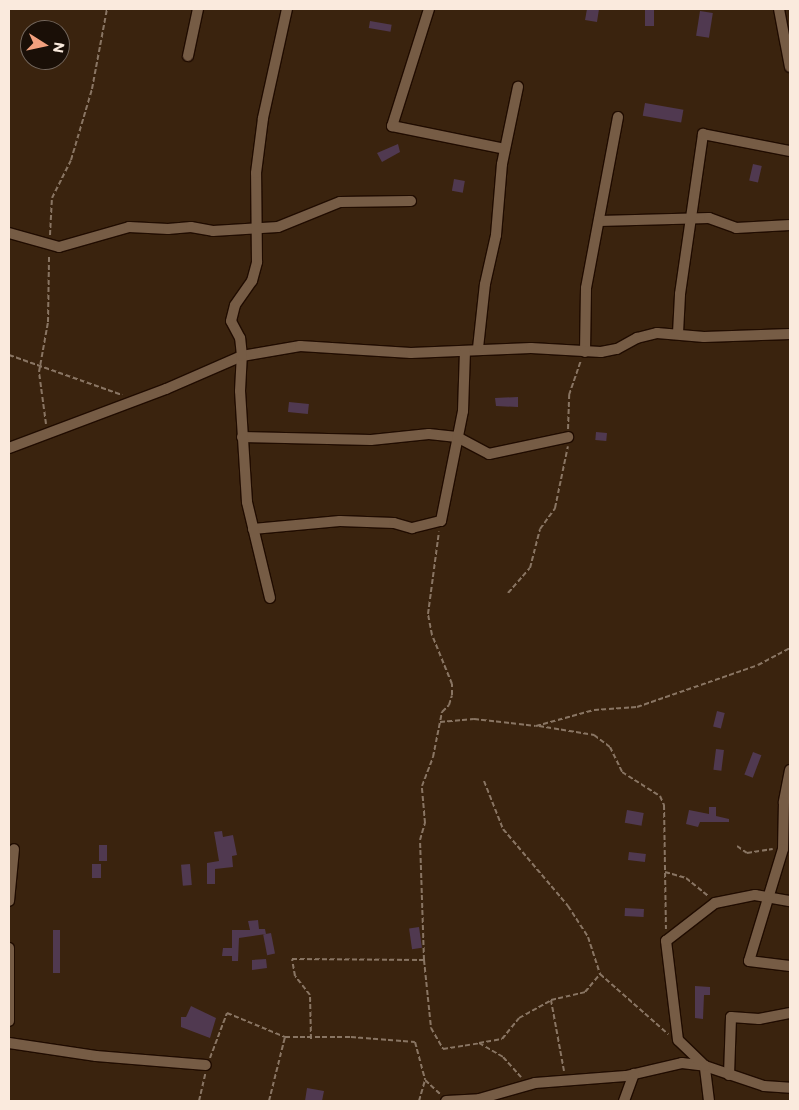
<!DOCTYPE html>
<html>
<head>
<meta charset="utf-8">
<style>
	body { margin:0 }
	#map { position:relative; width:799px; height:1110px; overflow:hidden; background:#3a230e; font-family:Commissioner,sans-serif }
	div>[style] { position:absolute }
	.building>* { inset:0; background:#503950; transform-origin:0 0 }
	.path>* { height:2px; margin-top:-1px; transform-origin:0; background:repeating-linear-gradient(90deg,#897563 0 5px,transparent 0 7.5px) }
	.roads { filter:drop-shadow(1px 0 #200c00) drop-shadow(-1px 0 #200c00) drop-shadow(0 1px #200c00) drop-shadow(0 -1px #200c00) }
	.minor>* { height:10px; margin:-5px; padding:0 5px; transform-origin:5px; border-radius:5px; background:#765c45 }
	span { translate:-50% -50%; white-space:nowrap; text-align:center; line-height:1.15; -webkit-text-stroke:4.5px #1a0f07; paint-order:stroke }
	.frame { position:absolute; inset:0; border:10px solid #faeadd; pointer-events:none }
	.north { position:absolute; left:20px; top:20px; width:50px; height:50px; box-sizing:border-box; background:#1a0f07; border:1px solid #74675d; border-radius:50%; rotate:100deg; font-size:14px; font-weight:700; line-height:20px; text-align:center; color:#faeadd }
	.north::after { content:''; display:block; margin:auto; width:18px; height:22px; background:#f2a07e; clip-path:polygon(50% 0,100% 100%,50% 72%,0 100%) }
</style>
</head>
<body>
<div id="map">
	<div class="building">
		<div style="clip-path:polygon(587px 9px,599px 9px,597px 22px,585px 20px)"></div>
		<div style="left:645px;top:9px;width:9px;height:17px"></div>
		<div style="left:700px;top:11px;width:13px;height:25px;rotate:9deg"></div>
		<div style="left:370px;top:21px;width:22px;height:7px;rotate:10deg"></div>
		<div style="left:645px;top:103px;width:39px;height:13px;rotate:10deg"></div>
		<div style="clip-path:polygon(398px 144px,400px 152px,382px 162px,377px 153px)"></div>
		<div style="left:753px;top:164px;width:9px;height:17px;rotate:13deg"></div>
		<div style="left:454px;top:179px;width:11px;height:12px;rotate:10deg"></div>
		<div style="clip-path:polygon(518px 397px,518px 407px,496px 406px,495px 398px)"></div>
		<div style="left:289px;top:402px;width:20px;height:10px;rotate:6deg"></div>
		<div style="left:596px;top:432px;width:11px;height:8px;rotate:5deg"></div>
		<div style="left:717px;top:711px;width:8px;height:16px;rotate:14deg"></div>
		<div style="left:716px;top:749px;width:8px;height:21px;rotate:7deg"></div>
		<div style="left:753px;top:752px;width:9px;height:24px;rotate:21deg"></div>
		<div style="clip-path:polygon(709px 807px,716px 807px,716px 816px,729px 819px,729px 822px,700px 822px,698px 827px,686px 824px,689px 810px,709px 814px)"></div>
		<div style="left:627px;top:810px;width:17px;height:13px;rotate:10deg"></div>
		<div style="clip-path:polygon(222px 831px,223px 837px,233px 835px,237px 855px,232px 856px,233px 867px,215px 869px,215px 884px,207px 884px,207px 863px,219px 861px,214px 832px)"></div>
		<div style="left:99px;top:845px;width:8px;height:16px"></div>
		<div style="left:629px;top:852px;width:17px;height:8px;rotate:7deg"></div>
		<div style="left:92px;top:864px;width:9px;height:14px"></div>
		<div style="left:190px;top:864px;width:21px;height:9px;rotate:85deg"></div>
		<div style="left:625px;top:908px;width:19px;height:8px;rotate:3deg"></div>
		<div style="clip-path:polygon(258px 920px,259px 929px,265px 929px,266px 934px,239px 938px,238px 961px,232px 961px,232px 956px,222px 956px,223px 948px,232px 948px,232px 930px,250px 930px,248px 921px)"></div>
		<div style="left:419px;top:927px;width:21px;height:10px;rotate:82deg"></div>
		<div style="left:53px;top:930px;width:7px;height:43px"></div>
		<div style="left:271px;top:933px;width:21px;height:8px;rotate:79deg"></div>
		<div style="clip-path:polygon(266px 959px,267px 968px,252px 970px,252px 960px)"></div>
		<div style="clip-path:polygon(695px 986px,710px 987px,710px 995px,704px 995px,703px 1019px,695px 1018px)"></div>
		<div style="clip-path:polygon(191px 1006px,216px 1018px,210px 1038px,181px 1027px,181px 1017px,186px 1017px)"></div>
		<div style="clip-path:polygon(307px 1088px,324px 1091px,322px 1101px,305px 1101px)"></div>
	</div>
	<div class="path">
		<div style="left:50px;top:235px;width:37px;rotate:-87deg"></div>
		<div style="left:52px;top:198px;width:42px;rotate:-63.4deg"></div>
		<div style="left:71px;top:160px;width:74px;rotate:-73.5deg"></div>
		<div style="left:92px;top:89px;width:81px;rotate:-79.4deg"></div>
		<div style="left:9px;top:355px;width:120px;rotate:19.5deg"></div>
		<div style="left:46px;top:424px;width:52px;rotate:-97.7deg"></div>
		<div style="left:39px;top:372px;width:51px;rotate:-79.8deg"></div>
		<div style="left:48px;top:322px;width:67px;rotate:-89.1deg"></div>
		<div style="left:568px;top:429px;width:34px;rotate:-88deg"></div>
		<div style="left:569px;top:395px;width:36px;rotate:-71deg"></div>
		<div style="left:508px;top:593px;width:33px;rotate:-49deg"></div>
		<div style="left:530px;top:568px;width:40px;rotate:-75.6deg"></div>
		<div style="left:540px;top:529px;width:26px;rotate:-54deg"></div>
		<div style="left:555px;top:508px;width:63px;rotate:-78.2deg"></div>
		<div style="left:440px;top:722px;width:34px;rotate:-5deg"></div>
		<div style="left:474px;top:719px;width:62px;rotate:6.4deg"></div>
		<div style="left:536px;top:726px;width:60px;rotate:-15.4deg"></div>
		<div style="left:594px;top:710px;width:43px;rotate:-4deg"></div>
		<div style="left:637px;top:707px;width:128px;rotate:-19.1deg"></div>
		<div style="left:758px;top:665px;width:36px;rotate:-28deg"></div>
		<div style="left:539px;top:726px;width:56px;rotate:9.3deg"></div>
		<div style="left:594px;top:735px;width:20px;rotate:37deg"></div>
		<div style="left:610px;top:747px;width:28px;rotate:64deg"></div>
		<div style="left:622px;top:772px;width:45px;rotate:32.3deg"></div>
		<div style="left:660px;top:796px;width:10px;rotate:66deg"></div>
		<div style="left:664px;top:805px;width:124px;rotate:89.1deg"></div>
		<div style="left:484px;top:781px;width:52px;rotate:68.4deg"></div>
		<div style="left:503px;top:829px;width:101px;rotate:49.8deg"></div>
		<div style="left:568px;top:906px;width:37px;rotate:57deg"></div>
		<div style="left:588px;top:937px;width:39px;rotate:72deg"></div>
		<div style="left:600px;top:974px;width:91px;rotate:41.4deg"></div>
		<div style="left:737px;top:846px;width:12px;rotate:35deg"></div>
		<div style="left:747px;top:853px;width:26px;rotate:-9deg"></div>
		<div style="left:665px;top:872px;width:22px;rotate:16deg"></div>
		<div style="left:686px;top:878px;width:28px;rotate:39deg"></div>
		<div style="left:424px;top:960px;width:120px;rotate:-91.9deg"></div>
		<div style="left:420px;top:840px;width:18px;rotate:-74deg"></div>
		<div style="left:425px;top:823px;width:37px;rotate:-95deg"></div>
		<div style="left:422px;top:786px;width:31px;rotate:-69deg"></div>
		<div style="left:433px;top:757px;width:46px;rotate:-78.7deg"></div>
		<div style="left:442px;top:712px;width:10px;rotate:-45deg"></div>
		<div style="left:449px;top:705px;width:10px;rotate:-73deg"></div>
		<div style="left:452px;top:695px;width:11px;rotate:-90deg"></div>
		<div style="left:452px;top:684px;width:53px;rotate:-112.2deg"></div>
		<div style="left:432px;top:635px;width:21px;rotate:-101deg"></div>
		<div style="left:428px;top:614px;width:83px;rotate:-82.4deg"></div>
		<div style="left:311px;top:1039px;width:44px;rotate:-91.3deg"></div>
		<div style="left:310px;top:995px;width:24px;rotate:-128deg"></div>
		<div style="left:295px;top:976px;width:17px;rotate:-100deg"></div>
		<div style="left:292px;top:959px;width:132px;rotate:0.4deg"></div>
		<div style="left:424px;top:960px;width:68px;rotate:84.1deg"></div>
		<div style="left:431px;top:1028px;width:24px;rotate:60deg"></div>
		<div style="left:443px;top:1049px;width:36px;rotate:-9deg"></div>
		<div style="left:479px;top:1043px;width:28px;rotate:30deg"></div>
		<div style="left:503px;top:1057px;width:27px;rotate:48deg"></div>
		<div style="left:479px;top:1043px;width:23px;rotate:-10deg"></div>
		<div style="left:502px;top:1039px;width:27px;rotate:-51deg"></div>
		<div style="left:519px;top:1018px;width:37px;rotate:-29deg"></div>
		<div style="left:210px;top:1058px;width:48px;rotate:-69.3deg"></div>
		<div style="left:227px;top:1013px;width:63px;rotate:22.5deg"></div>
		<div style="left:285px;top:1037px;width:66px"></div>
		<div style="left:351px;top:1037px;width:64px;rotate:4.5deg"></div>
		<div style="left:415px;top:1042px;width:39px;rotate:75deg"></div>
		<div style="left:425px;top:1080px;width:21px;rotate:43deg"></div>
		<div style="left:564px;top:1071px;width:72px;rotate:-100.4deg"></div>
		<div style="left:551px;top:1000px;width:35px;rotate:-13deg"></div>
		<div style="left:585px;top:992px;width:23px;rotate:-50deg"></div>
		<div style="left:199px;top:1101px;width:28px;rotate:-77deg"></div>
		<div style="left:269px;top:1101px;width:66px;rotate:-76deg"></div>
		<div style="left:419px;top:1101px;width:22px;rotate:-74deg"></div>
	</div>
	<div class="roads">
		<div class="minor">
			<div style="left:429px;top:9px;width:123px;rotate:107.5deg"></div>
			<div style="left:392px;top:126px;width:115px;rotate:11.5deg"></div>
			<div style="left:779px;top:9px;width:59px;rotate:79.3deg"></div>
			<div style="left:188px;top:56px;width:48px;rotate:-78deg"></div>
			<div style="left:599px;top:221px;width:110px;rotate:-1.6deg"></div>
			<div style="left:709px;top:218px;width:29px;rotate:20deg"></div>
			<div style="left:736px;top:228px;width:54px;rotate:-3.2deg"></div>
			<div style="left:9px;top:233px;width:52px;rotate:15.6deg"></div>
			<div style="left:59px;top:247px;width:73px;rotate:-15.9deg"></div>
			<div style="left:129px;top:227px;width:39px;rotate:3deg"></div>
			<div style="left:168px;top:229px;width:23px;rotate:-5deg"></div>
			<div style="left:191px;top:227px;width:22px;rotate:10deg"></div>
			<div style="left:213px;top:231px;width:65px;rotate:-3.5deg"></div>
			<div style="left:278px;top:227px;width:67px;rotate:-22deg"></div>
			<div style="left:340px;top:202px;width:71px;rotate:-0.8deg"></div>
			<div style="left:678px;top:333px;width:39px;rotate:-87deg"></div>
			<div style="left:680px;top:294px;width:162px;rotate:-81.8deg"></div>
			<div style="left:703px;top:134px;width:89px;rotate:11.1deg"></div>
			<div style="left:478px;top:348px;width:64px;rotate:-83.8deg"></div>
			<div style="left:485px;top:284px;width:50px;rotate:-77.3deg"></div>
			<div style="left:496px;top:235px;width:71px;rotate:-85.2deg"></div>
			<div style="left:502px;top:164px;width:79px;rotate:-78.3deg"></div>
			<div style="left:585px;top:352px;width:64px;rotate:-89.1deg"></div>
			<div style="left:586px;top:288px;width:174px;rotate:-79.4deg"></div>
			<div style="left:242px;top:437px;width:129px;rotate:1.3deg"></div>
			<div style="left:371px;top:440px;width:58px;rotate:-5.9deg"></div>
			<div style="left:429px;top:434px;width:28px;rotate:6deg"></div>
			<div style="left:457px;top:437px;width:36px;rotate:28deg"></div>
			<div style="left:489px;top:454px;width:81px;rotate:-12.1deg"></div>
			<div style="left:9px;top:448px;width:168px;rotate:-20.6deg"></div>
			<div style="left:166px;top:389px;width:83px;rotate:-23.5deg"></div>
			<div style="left:242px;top:356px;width:59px;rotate:-9.8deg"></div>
			<div style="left:300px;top:346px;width:111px;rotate:3.6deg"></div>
			<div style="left:411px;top:353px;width:120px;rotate:-2.4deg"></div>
			<div style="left:531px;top:348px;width:70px;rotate:3.3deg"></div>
			<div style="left:601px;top:352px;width:16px;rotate:-11deg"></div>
			<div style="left:617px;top:349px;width:23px;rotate:-29deg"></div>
			<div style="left:637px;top:338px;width:21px;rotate:-14deg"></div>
			<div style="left:657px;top:333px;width:47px;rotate:4.9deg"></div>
			<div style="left:704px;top:337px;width:86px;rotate:-2deg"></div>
			<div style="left:253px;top:529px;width:87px;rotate:-5.3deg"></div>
			<div style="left:340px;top:521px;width:54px;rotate:2.1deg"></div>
			<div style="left:394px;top:523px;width:19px;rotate:16deg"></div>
			<div style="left:412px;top:528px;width:30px;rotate:-14deg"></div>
			<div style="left:441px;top:521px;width:112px;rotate:-78.7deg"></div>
			<div style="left:463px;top:411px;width:60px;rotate:-88.1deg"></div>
			<div style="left:270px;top:598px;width:99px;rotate:-103.5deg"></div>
			<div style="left:247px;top:502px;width:111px;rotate:-93.6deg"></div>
			<div style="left:240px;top:391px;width:35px;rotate:-87deg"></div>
			<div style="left:242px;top:356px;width:18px;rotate:-96deg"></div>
			<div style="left:240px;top:338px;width:19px;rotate:-118deg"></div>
			<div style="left:231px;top:321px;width:16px;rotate:-76deg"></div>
			<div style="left:235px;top:305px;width:29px;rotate:-55deg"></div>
			<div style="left:252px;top:281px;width:20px;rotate:-75deg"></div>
			<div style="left:257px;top:262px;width:89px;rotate:-90.6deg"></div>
			<div style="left:256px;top:173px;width:55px;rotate:-82.7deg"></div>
			<div style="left:263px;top:118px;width:112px;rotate:-77.6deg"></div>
			<div style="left:790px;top:770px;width:33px;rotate:101deg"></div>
			<div style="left:784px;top:802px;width:47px;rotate:91.2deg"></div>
			<div style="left:783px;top:849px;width:117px;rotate:106.9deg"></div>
			<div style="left:749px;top:961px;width:41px;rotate:7deg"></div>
			<div style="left:9px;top:901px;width:52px;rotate:-84.5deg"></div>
			<div style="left:9px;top:948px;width:73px;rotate:90deg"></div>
			<div style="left:9px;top:1043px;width:88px;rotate:8.5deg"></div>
			<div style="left:96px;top:1056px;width:110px;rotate:4.7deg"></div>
			<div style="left:729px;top:1075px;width:58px;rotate:-88deg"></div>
			<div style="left:731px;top:1017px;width:28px;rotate:4deg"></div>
			<div style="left:759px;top:1019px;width:32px;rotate:-11deg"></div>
			<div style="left:446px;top:1101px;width:33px;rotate:-3deg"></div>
			<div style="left:479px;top:1099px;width:58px;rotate:-15.9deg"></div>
			<div style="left:535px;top:1083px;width:91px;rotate:-4.4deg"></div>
			<div style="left:626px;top:1076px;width:57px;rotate:-13.1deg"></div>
			<div style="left:682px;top:1063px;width:23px;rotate:7deg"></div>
			<div style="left:705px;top:1066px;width:62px;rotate:18.7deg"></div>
			<div style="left:764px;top:1086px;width:26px;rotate:4deg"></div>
			<div style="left:624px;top:1101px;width:29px;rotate:-70deg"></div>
			<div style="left:709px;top:1101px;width:35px;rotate:-97deg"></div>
			<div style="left:705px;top:1066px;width:37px;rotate:-136deg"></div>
			<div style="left:678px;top:1040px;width:100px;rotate:-96.9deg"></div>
			<div style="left:666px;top:941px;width:62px;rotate:-37.8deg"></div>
			<div style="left:715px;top:903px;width:41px;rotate:-11.3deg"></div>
			<div style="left:755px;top:895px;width:36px;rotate:10deg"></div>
		</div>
	</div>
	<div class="frame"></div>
	<div class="north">N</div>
</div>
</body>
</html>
